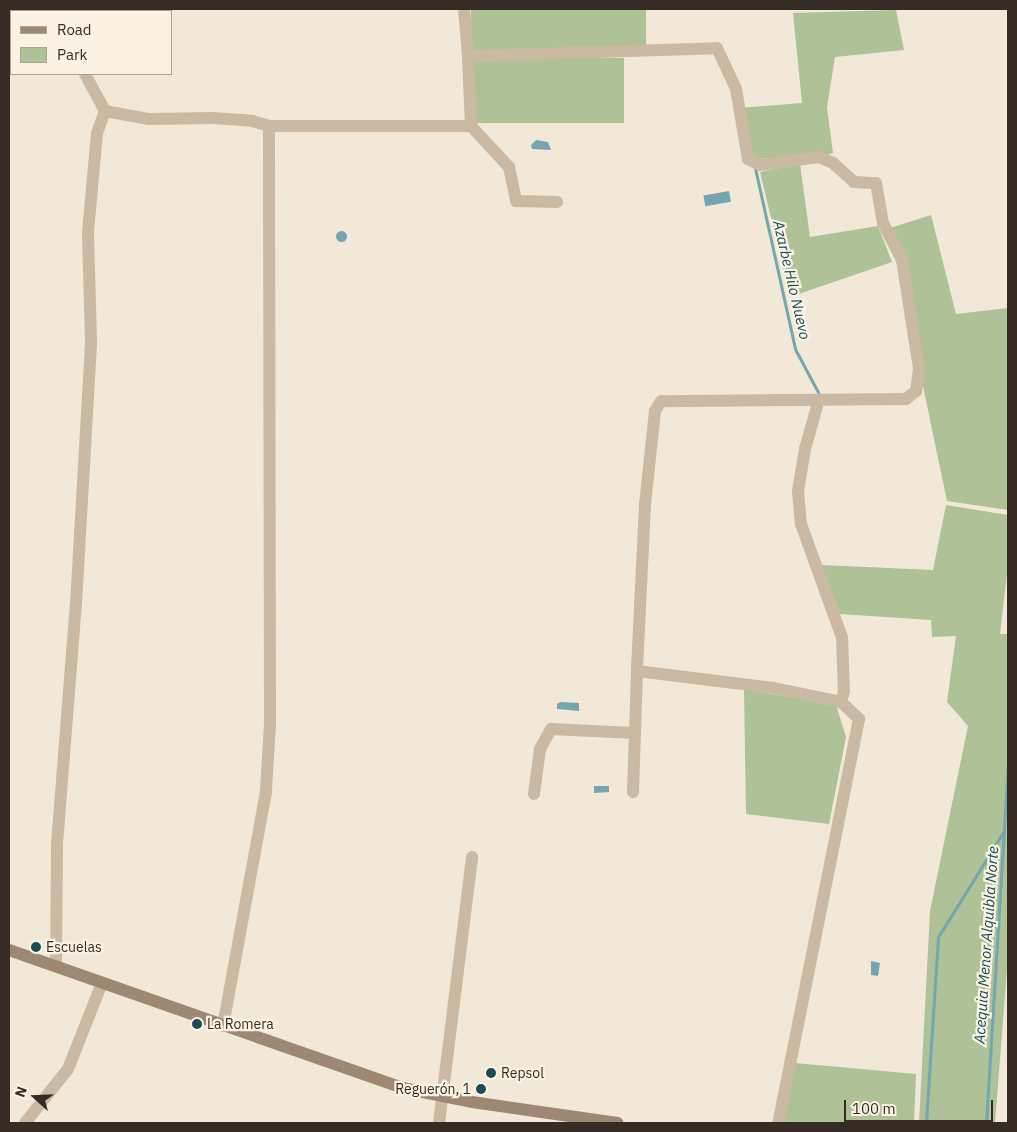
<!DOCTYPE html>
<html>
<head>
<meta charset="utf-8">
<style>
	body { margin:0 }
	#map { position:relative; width:1017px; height:1132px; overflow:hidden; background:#f2e8d7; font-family:"IBM Plex Sans",sans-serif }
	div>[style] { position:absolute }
	.green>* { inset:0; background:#aec197; transform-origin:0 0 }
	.water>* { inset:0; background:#75a6b0; transform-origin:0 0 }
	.round { border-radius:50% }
	.stream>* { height:3px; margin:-1.5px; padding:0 1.5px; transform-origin:1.5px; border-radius:1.5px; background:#75a6b0 }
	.street>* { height:12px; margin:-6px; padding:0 6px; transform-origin:6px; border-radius:6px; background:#cabaa3 }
	.secondary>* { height:12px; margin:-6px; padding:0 6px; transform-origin:6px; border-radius:6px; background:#9e8874 }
	.dots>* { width:14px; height:14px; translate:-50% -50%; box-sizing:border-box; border:2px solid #faf2e3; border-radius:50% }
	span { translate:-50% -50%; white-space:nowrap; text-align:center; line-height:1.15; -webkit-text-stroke:4.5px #faf2e3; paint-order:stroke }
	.poi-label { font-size:14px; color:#352c25 }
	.left { translate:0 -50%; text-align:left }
	.right { translate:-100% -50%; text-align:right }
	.water-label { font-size:15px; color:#194c57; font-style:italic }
	.frame { position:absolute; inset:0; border:10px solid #352c25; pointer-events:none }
	.legend { position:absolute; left:10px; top:10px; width:162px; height:65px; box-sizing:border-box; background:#faf2e3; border:1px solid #aba397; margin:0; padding:6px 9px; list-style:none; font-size:15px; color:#352c25 }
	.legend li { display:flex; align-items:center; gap:10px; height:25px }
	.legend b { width:25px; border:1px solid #aba397 }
	.north { position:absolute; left:10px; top:1072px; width:50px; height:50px; -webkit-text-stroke:4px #faf2e3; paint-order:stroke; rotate:290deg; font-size:14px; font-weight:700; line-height:20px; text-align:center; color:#352c25 }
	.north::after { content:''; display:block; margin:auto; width:18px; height:22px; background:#352c25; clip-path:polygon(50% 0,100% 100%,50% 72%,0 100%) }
	.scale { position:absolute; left:844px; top:1100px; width:149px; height:22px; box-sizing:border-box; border:2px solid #352c25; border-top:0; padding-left:6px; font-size:15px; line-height:18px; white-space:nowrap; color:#352c25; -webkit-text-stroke:4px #faf2e3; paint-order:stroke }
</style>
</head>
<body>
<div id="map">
	<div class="green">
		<div style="left:471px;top:9px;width:175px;height:42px"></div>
		<div style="clip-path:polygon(896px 10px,904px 50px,835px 57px,827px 107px,833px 153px,819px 157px,748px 159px,739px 108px,802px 103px,793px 13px)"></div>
		<div style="left:624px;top:58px;width:65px;height:150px;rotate:90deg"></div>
		<div style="clip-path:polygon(800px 164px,810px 237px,878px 226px,892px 262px,790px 297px,760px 172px)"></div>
		<div style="clip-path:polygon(931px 215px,956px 314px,1008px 308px,1008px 510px,947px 501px,890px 228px)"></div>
		<div style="clip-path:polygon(946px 505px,1008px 515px,1008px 565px,1000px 634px,1008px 634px,1008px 957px,995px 1123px,919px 1123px,930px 911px,968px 726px,947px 702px,956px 636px,932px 637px,931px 620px,840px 614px,821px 565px,933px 570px)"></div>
		<div style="clip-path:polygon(744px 689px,836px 705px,846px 737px,829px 824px,746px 814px)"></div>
		<div style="clip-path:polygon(795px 1063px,916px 1074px,914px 1123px,782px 1123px)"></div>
	</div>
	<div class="water">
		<div style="clip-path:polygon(536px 140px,548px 142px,551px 150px,532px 149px,531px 145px)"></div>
		<div style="left:729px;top:191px;width:11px;height:26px;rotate:80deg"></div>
		<div class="round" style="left:335.5px;top:230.5px;width:11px;height:11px"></div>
		<div style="clip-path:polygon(561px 702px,579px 703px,579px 711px,557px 709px,557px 704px)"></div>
		<div style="clip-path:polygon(594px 786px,609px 786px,609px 792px,594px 793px)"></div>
		<div style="clip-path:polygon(871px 961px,880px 963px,878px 976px,871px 975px)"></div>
	</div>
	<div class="stream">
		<div style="left:755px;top:168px;width:185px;rotate:77.5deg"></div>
		<div style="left:795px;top:349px;width:49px;rotate:61.9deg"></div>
		<div style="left:926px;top:1123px;width:186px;rotate:-86.3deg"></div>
		<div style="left:938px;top:937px;width:125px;rotate:-58.1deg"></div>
		<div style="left:986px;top:1123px;width:356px;rotate:-86.5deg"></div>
	</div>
	<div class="street">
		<div style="left:55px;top:9px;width:2px;rotate:63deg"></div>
		<div style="left:464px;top:9px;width:47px;rotate:85.1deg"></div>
		<div style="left:85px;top:74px;width:42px;rotate:61.6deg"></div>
		<div style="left:105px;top:111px;width:45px;rotate:10.3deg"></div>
		<div style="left:149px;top:119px;width:64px;rotate:-0.9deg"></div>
		<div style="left:213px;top:118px;width:39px;rotate:4deg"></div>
		<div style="left:252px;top:121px;width:18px;rotate:16deg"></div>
		<div style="left:471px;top:126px;width:56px;rotate:47.2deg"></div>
		<div style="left:509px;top:167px;width:35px;rotate:78deg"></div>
		<div style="left:516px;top:201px;width:41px;rotate:1.4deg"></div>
		<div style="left:819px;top:399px;width:52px;rotate:105.6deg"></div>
		<div style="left:805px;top:449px;width:43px;rotate:99.5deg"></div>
		<div style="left:798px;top:491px;width:33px;rotate:85deg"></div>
		<div style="left:801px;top:524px;width:120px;rotate:70.1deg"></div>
		<div style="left:842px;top:637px;width:54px;rotate:87.9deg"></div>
		<div style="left:844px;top:691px;width:11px;rotate:105deg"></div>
		<div style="left:633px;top:792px;width:121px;rotate:-88.1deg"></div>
		<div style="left:637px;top:671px;width:138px;rotate:7.1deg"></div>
		<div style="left:774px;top:688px;width:68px;rotate:11.8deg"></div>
		<div style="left:841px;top:702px;width:25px;rotate:43deg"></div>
		<div style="left:859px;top:719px;width:412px;rotate:101.3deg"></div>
		<div style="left:534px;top:794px;width:45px;rotate:-82.4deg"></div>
		<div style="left:540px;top:749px;width:23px;rotate:-61deg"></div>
		<div style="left:551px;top:729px;width:84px;rotate:2.7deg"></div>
		<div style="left:56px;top:966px;width:122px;rotate:-89.5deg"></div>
		<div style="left:57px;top:844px;width:241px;rotate:-85.5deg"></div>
		<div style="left:76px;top:604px;width:263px;rotate:-86.7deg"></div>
		<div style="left:91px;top:341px;width:109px;rotate:-91.6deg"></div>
		<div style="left:88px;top:232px;width:99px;rotate:-84.8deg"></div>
		<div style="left:97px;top:133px;width:23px;rotate:-70deg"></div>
		<div style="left:223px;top:1026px;width:239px;rotate:-79.6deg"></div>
		<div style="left:266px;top:791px;width:67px;rotate:-86.6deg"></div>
		<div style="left:270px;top:724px;width:598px;rotate:-90.1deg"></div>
		<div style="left:269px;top:126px;width:202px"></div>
		<div style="left:471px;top:126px;width:70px;rotate:-92.5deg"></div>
		<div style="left:468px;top:56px;width:249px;rotate:-1.8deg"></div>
		<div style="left:717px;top:48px;width:45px;rotate:65.1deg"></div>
		<div style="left:736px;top:89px;width:71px;rotate:80.3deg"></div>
		<div style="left:748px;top:159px;width:13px;rotate:27deg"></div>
		<div style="left:760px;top:165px;width:60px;rotate:-7.7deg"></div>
		<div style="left:819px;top:157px;width:15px;rotate:23deg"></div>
		<div style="left:833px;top:163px;width:28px;rotate:42deg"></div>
		<div style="left:854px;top:182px;width:22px;rotate:3deg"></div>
		<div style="left:876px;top:183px;width:41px;rotate:80.1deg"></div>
		<div style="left:883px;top:223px;width:42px;rotate:62.8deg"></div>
		<div style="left:902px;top:260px;width:109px;rotate:81.1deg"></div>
		<div style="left:919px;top:368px;width:23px;rotate:97deg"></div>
		<div style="left:916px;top:391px;width:13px;rotate:141deg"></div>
		<div style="left:906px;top:399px;width:245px;rotate:179.5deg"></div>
		<div style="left:661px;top:401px;width:12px;rotate:121deg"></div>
		<div style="left:655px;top:411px;width:95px;rotate:96.1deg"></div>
		<div style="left:645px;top:505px;width:166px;rotate:92.8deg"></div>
		<div style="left:25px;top:1123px;width:69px;rotate:-51.5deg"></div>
		<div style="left:68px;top:1069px;width:92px;rotate:-68.4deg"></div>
		<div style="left:439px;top:1123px;width:268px;rotate:-82.9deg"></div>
	</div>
	<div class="secondary">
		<div style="left:9px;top:950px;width:417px;rotate:19.3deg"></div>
		<div style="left:403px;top:1088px;width:70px;rotate:11.5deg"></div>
		<div style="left:472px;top:1102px;width:147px;rotate:8.2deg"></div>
	</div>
	<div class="dots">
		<div style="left:36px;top:947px;background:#194c57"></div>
		<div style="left:197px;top:1024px;background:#194c57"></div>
		<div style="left:491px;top:1073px;background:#194c57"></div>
		<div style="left:481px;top:1089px;background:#194c57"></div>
	</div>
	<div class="poi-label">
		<span class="left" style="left:46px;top:947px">Escuelas</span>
		<span class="left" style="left:207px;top:1024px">La Romera</span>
		<span class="left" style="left:501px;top:1073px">Repsol</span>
		<span class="right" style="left:471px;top:1089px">Reguerón, 1</span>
	</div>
	<div class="water-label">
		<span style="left:792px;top:280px;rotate:77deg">Azarbe Hilo Nuevo</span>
		<span style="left:986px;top:945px;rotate:-86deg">Acequia Menor Alquibla Norte</span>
	</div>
	<div class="frame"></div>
	<ul class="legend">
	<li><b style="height:6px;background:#9e8874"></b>Road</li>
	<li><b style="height:14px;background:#aec197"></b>Park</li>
	</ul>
	<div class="north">N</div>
	<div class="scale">100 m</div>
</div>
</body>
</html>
